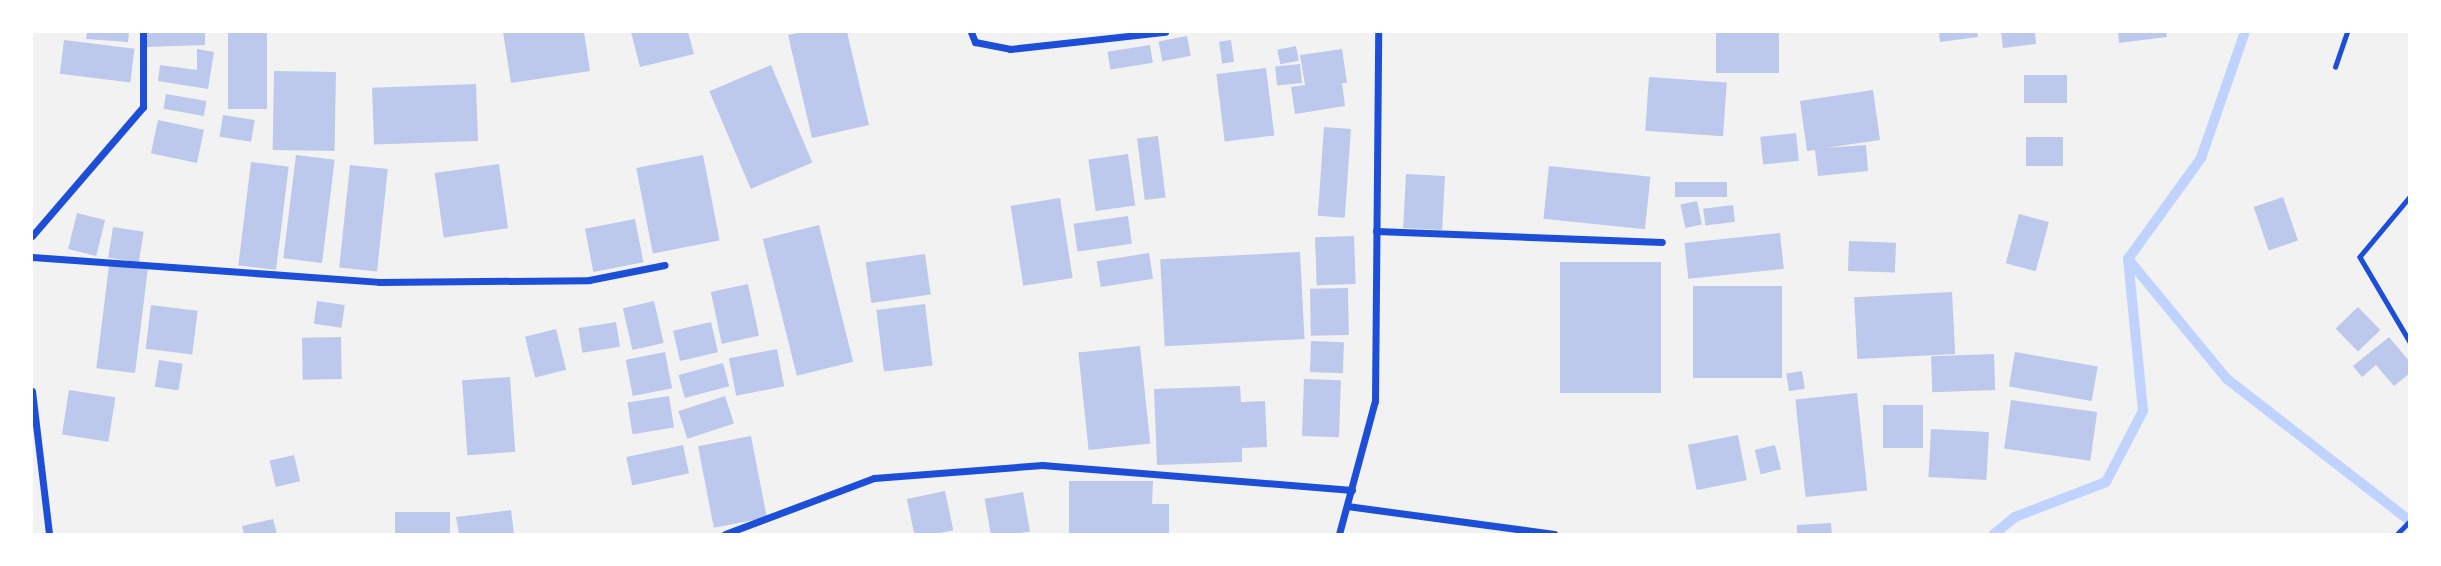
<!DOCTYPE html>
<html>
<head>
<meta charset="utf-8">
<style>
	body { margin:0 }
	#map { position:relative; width:2441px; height:566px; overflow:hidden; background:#f2f2f2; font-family:"PT Sans",sans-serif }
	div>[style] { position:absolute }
	.stream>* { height:10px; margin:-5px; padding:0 5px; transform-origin:5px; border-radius:5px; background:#bfd3fe }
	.building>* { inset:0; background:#bdc9ec; transform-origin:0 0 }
	.path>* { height:4.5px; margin:-2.25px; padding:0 2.25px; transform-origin:2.25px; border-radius:2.25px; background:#1d4ed8 }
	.minor>* { height:7px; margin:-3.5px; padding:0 3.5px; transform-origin:3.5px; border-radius:3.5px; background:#1d4ed8 }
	span { translate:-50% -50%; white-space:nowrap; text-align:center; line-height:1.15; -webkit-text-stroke:7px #fff; paint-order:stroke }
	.frame { position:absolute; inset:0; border:33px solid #fff; pointer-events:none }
</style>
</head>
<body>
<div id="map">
	<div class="stream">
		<div style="left:2128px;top:259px;width:156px;rotate:50.5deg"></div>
		<div style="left:2227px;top:379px;width:232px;rotate:37.8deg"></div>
		<div style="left:1994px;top:534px;width:27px;rotate:-39deg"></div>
		<div style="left:2015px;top:517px;width:97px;rotate:-21deg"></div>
		<div style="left:2106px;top:482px;width:80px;rotate:-62.5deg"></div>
		<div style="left:2143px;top:411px;width:153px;rotate:-95.6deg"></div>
		<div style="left:2128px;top:259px;width:125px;rotate:-54.1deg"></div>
		<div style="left:2201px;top:158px;width:133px;rotate:-70.8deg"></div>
	</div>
	<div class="building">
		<div style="clip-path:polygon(87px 32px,129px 32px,128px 42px,86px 39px)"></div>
		<div style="clip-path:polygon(146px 32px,205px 32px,205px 45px,147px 47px)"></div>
		<div style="left:228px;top:32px;width:39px;height:77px"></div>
		<div style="clip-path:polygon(503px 32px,584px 32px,590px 71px,511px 83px)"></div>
		<div style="clip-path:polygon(631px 32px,688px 32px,694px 54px,640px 67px)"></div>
		<div style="clip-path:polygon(802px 32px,847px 32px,869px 125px,812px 138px,788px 35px)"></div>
		<div style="left:1716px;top:32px;width:63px;height:41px"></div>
		<div style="clip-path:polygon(1939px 32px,1977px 32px,1978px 37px,1940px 42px)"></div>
		<div style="clip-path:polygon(2001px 32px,2035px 32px,2036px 44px,2003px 48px)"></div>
		<div style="clip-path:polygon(2118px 32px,2166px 32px,2167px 37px,2119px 43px)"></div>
		<div style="left:1187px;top:36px;width:20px;height:29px;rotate:79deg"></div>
		<div style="left:64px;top:40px;width:71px;height:34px;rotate:7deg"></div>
		<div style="left:1231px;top:40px;width:22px;height:12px;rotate:82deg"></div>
		<div style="left:1150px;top:45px;width:18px;height:43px;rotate:81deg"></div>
		<div style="left:1296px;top:46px;width:15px;height:19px;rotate:79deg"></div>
		<div style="clip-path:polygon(197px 49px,214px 52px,208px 89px,158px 81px,160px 65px,197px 70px)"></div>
		<div style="clip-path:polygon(1342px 49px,1347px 83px,1342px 83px,1345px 106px,1295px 114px,1291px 87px,1305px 85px,1300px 55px)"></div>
		<div style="left:1300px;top:64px;width:19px;height:25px;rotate:84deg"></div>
		<div style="left:771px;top:65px;width:106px;height:67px;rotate:67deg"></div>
		<div style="left:1266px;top:68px;width:68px;height:50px;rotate:83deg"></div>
		<div style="left:274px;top:71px;width:62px;height:79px;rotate:1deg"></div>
		<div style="left:2024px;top:75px;width:43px;height:28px"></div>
		<div style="left:1649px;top:77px;width:78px;height:54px;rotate:4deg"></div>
		<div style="left:476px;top:84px;width:57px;height:104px;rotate:88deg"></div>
		<div style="clip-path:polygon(1873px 90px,1880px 140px,1825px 148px,1866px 145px,1868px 171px,1818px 176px,1815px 150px,1807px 151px,1800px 101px)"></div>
		<div style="left:166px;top:94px;width:41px;height:15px;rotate:10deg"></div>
		<div style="left:223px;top:115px;width:32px;height:22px;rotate:9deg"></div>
		<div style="left:158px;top:120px;width:47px;height:34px;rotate:12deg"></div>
		<div style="left:1324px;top:127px;width:27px;height:89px;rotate:4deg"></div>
		<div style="left:1796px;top:133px;width:28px;height:36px;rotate:84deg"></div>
		<div style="left:1158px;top:136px;width:62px;height:21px;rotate:83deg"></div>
		<div style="left:2063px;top:137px;width:29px;height:37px;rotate:90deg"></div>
		<div style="left:1128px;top:154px;width:52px;height:40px;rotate:82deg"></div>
		<div style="left:296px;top:155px;width:39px;height:104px;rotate:7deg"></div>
		<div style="left:703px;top:155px;width:87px;height:68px;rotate:79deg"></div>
		<div style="left:251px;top:162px;width:38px;height:104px;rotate:7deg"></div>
		<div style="left:499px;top:164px;width:65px;height:65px;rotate:82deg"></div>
		<div style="left:350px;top:165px;width:38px;height:103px;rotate:6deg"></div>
		<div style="left:1549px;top:166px;width:102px;height:53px;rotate:6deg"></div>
		<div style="left:1406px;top:174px;width:39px;height:54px;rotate:3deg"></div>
		<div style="left:1675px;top:182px;width:52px;height:15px"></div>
		<div style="left:2283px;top:197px;width:46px;height:31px;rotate:71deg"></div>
		<div style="left:1060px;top:198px;width:81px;height:50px;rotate:81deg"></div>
		<div style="left:1697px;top:201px;width:24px;height:17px;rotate:78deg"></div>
		<div style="left:1733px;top:205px;width:17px;height:30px;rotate:83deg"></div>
		<div style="left:77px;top:213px;width:29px;height:37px;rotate:14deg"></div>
		<div style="left:2019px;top:214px;width:31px;height:51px;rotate:15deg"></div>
		<div style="left:1128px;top:216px;width:28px;height:55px;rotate:82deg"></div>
		<div style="left:635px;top:219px;width:44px;height:51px;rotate:79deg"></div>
		<div style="left:819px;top:225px;width:141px;height:58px;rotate:76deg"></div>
		<div style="left:113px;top:227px;width:31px;height:31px;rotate:9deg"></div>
		<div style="left:1780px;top:233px;width:36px;height:96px;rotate:84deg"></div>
		<div style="left:1354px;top:236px;width:48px;height:39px;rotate:88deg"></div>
		<div style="left:1849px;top:241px;width:47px;height:30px;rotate:2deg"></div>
		<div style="left:1300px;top:252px;width:87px;height:140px;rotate:87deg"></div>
		<div style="left:1149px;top:253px;width:26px;height:53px;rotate:81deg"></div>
		<div style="left:925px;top:254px;width:41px;height:60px;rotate:82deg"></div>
		<div style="left:1560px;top:262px;width:101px;height:131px"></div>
		<div style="left:109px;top:265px;width:39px;height:104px;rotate:7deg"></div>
		<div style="left:748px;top:284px;width:53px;height:38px;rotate:78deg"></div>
		<div style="left:1782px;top:286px;width:92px;height:89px;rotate:90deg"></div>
		<div style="left:1348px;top:288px;width:47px;height:38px;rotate:89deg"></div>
		<div style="left:1952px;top:292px;width:62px;height:98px;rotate:87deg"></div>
		<div style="left:317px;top:301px;width:28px;height:23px;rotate:8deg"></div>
		<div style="left:654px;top:301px;width:43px;height:32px;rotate:77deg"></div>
		<div style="left:925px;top:304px;width:62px;height:49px;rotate:83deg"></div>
		<div style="left:151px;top:305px;width:47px;height:44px;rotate:7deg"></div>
		<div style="left:2358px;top:307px;width:32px;height:31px;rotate:46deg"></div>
		<div style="left:616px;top:322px;width:25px;height:38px;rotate:81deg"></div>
		<div style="left:711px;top:322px;width:31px;height:39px;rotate:77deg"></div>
		<div style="left:556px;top:329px;width:42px;height:32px;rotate:76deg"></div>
		<div style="left:341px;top:337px;width:42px;height:39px;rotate:89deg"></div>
		<div style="clip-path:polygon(2389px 337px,2410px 362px,2410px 373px,2394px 386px,2376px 365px,2362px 377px,2353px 366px)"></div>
		<div style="left:1311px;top:341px;width:33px;height:31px;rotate:2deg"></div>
		<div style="left:1140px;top:346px;width:98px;height:62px;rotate:84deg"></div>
		<div style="left:777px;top:349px;width:38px;height:49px;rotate:79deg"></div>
		<div style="left:665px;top:352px;width:37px;height:40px;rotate:79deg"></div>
		<div style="left:2015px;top:352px;width:84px;height:35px;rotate:10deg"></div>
		<div style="left:1994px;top:354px;width:36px;height:63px;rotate:88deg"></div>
		<div style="left:159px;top:360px;width:24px;height:27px;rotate:9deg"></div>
		<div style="left:723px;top:363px;width:24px;height:46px;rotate:75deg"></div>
		<div style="left:1802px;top:371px;width:18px;height:16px;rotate:81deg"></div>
		<div style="left:510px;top:377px;width:75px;height:48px;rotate:86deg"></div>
		<div style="left:1304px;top:379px;width:37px;height:57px;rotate:2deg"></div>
		<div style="clip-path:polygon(1240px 386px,1241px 402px,1265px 401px,1267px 447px,1242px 448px,1242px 462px,1157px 465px,1154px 389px)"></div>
		<div style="left:69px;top:390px;width:47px;height:45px;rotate:9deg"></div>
		<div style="left:1857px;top:393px;width:98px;height:62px;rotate:84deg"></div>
		<div style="left:669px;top:396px;width:32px;height:42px;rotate:81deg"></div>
		<div style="left:725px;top:396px;width:29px;height:49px;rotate:72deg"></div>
		<div style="left:2011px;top:400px;width:87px;height:49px;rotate:8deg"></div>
		<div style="left:1883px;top:405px;width:40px;height:43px"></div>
		<div style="left:1931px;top:429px;width:58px;height:48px;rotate:3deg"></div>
		<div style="left:1738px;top:435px;width:46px;height:51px;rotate:79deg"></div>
		<div style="left:751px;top:436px;width:83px;height:54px;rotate:79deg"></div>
		<div style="left:683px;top:445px;width:29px;height:58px;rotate:78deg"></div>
		<div style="left:1775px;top:445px;width:25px;height:21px;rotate:76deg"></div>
		<div style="left:294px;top:455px;width:27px;height:25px;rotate:77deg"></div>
		<div style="clip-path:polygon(1069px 481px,1153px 481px,1152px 504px,1169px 504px,1169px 534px,1069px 534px)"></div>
		<div style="left:945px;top:491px;width:40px;height:39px;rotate:78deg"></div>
		<div style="left:1023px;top:492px;width:40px;height:39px;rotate:80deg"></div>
		<div style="clip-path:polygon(511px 510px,514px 534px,459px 534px,456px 517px)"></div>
		<div style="left:450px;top:512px;width:22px;height:55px;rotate:90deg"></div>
		<div style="clip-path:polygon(273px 519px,277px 534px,244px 534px,242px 526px)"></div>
		<div style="clip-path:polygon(1831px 523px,1832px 534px,1797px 534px,1797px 525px)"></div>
	</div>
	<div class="path">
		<div style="left:2335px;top:67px;width:37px;rotate:-71deg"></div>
		<div style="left:2410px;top:197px;width:78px;rotate:129.8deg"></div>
		<div style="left:2360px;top:257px;width:99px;rotate:59.5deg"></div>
		<div style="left:2397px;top:534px;width:18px;rotate:-45deg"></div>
	</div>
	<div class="minor">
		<div style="left:971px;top:32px;width:11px;rotate:68deg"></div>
		<div style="left:975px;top:42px;width:36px;rotate:11deg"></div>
		<div style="left:1010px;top:49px;width:156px;rotate:-6.3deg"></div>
		<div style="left:1376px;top:231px;width:286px;rotate:2.2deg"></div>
		<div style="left:32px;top:236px;width:170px;rotate:-49.3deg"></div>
		<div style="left:143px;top:107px;width:75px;rotate:-90deg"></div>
		<div style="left:32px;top:257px;width:348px;rotate:4.1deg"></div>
		<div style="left:379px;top:282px;width:210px;rotate:-0.5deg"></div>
		<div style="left:589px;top:280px;width:77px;rotate:-11.2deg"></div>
		<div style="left:32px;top:391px;width:144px;rotate:83.2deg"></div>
		<div style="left:1347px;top:506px;width:209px;rotate:7.7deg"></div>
		<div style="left:725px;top:534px;width:159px;rotate:-20.6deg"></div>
		<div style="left:874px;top:478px;width:169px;rotate:-4.4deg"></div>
		<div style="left:1042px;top:465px;width:311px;rotate:4.6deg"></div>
		<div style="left:1339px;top:534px;width:138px;rotate:-74.9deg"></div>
		<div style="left:1375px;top:401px;width:369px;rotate:-89.5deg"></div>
	</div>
	<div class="frame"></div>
</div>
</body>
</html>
